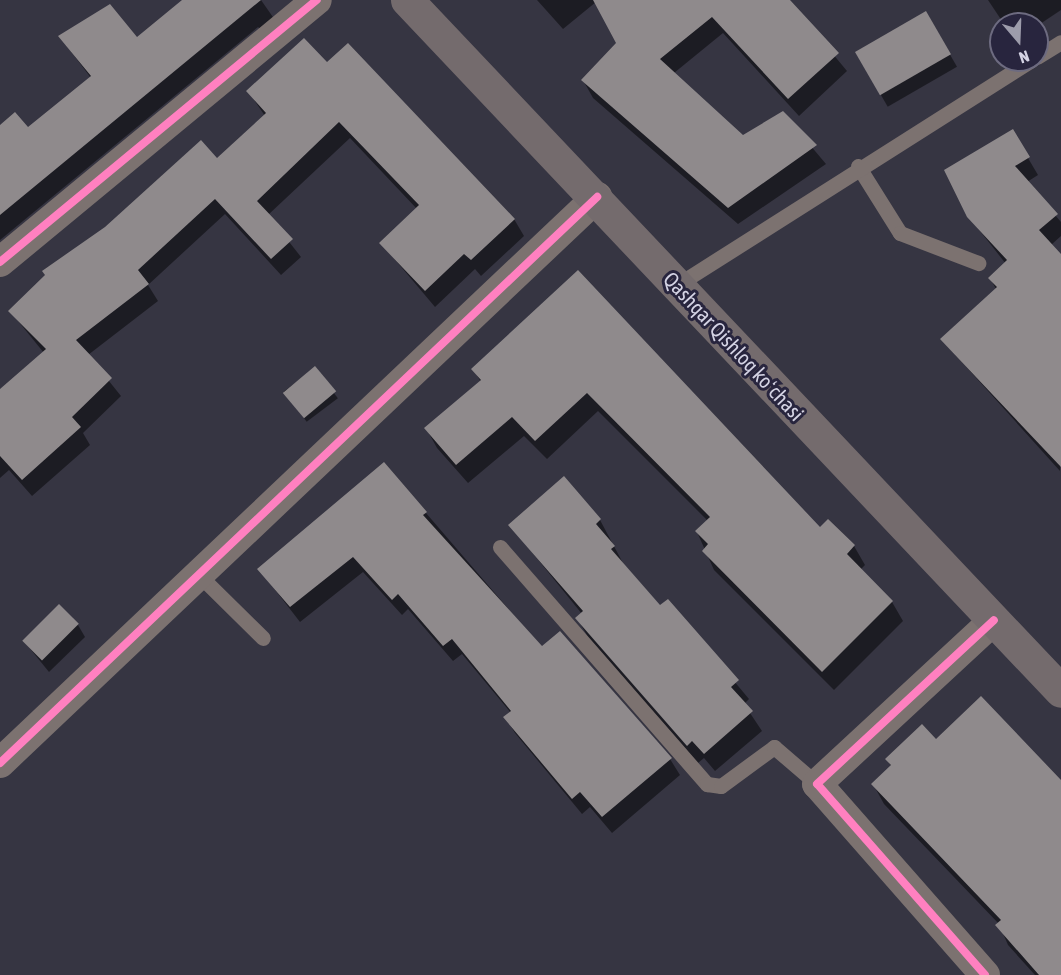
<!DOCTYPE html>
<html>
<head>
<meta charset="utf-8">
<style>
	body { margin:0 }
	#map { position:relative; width:1061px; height:975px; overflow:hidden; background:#363542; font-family:"Asap Condensed",sans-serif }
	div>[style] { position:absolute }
	.shadow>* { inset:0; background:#0007; transform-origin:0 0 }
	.building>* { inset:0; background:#8f8a8c; transform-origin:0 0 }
	.service>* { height:15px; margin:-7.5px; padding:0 7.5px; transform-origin:7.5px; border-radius:7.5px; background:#7c7270 }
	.minor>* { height:30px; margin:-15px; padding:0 15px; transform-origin:15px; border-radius:15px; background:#7c7270 }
	.secondary>* { height:33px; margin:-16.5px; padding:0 16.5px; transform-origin:16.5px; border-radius:16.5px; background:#746b6d }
	.cycleway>* { height:8px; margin:-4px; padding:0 4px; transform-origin:4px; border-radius:4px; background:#ff80c0 }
	span { translate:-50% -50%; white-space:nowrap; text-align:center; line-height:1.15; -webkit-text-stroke:6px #28253e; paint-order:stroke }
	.street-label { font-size:21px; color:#d4d3e4 }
	.north { position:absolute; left:989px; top:12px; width:60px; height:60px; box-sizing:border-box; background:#28253e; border:2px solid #6d6b80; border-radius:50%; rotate:161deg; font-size:16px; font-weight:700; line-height:24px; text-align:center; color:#d4d3e4 }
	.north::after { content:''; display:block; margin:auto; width:21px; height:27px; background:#9d9cab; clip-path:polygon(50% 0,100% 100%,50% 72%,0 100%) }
</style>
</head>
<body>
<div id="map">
	<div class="shadow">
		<div style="clip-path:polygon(184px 0,261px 0,282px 30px,272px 39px,258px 27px,0 240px,0 154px,91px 78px,60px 37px,137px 39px)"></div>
		<div style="clip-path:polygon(537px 0,788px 0,847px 71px,799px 116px,723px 33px,674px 73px,743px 137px,783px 113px,826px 164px,738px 224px,593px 98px,583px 80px,618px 43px,596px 2px,563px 29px)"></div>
		<div style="clip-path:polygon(988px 0,1061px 0,1061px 10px,1037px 26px,1004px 24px)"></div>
		<div style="left:926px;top:13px;width:62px;height:80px;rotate:60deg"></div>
		<div style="clip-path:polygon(327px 65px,514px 219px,524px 236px,481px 276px,475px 269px,435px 307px,381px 243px,417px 209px,350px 138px,268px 215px,301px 257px,281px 275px,225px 214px,148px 285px,158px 301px,88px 355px,121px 396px,83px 433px,90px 445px,32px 496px,9px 470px,0 478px,0 391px,44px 353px,10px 311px,217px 160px,265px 116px,248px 91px)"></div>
		<div style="clip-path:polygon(1012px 131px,1038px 175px,1027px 182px,1061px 222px,1061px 236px,1051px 245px,1061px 256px,1060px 471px,942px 340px,996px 289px,990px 278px,1006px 264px,969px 217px)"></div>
		<div style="clip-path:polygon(578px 272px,820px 529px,854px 546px,865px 565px,860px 570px,892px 602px,903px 621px,834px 690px,714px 570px,697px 532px,708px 521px,598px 411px,547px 459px,524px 436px,468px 483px,437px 448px,426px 428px,481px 382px,473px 369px)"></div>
		<div style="left:315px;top:368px;width:38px;height:39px;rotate:53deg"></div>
		<div style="clip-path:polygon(564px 478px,600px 520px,624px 565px,660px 607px,667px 601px,749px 699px,744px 704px,762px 731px,715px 771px,704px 758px,698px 763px,588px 637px,577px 618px,582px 614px,510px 525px)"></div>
		<div style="clip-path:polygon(426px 513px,542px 648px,670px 759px,680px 775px,612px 833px,590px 807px,582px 814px,515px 733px,505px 717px,511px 713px,462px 654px,453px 661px,408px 609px,402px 615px,363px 572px,300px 622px,259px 569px)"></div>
		<div style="clip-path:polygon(78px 625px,85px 637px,49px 672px,23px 640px)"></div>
		<div style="clip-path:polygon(936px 741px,1061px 783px,1061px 975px,1035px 975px,1008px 945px,999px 924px,884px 804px,873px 784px,891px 766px,887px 759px)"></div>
	</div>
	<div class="building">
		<div style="clip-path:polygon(182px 0,261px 0,0 215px,0 125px,15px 112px,28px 127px,91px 76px,58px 36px,110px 4px,137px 37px)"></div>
		<div style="clip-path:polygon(593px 0,790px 0,839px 53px,788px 99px,712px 17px,660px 59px,743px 135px,783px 111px,817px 145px,728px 208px,581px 80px,616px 43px)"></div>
		<div style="left:926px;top:11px;width:50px;height:82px;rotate:60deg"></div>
		<div style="clip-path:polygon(304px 38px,327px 62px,348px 43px,515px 219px,471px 260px,464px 254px,425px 291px,379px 243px,419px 205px,339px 122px,257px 201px,293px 239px,271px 259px,215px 199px,138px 270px,149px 284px,76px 340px,112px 378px,72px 417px,81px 427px,22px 480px,0 456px,0 389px,46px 349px,8px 311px,45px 275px,42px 271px,105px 227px,201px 140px,217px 158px,266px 113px,246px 91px)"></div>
		<div style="clip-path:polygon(1013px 129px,1030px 157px,1015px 166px,1058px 214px,1039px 230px,1061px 254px,1061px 467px,940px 339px,997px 287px,988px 278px,1007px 260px,967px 217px,944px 170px)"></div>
		<div style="clip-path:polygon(578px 270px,820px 527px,828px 519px,855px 545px,847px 554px,893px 601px,822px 672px,702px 551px,708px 544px,695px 531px,710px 517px,587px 393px,535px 441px,512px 417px,456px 465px,424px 428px,481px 380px,471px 369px)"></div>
		<div style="left:315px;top:366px;width:33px;height:42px;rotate:50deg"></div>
		<div style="clip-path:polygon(384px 462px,427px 512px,423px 515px,542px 646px,560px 631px,672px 758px,602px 817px,580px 792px,572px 799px,503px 717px,511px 711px,452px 639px,443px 646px,398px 594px,392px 600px,353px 557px,290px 607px,257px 569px)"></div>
		<div style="clip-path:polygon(564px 476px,601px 519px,596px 524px,615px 546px,611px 549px,660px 605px,668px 599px,739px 680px,731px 687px,753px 711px,704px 754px,692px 741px,687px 746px,575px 618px,583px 611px,508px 525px)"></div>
		<div style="left:59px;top:604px;width:28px;height:52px;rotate:45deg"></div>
		<div style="clip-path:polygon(981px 696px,1061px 780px,1061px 975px,1039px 975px,995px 925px,1001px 920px,871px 784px,891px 765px,885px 759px,922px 724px,936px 739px)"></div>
	</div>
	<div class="service">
		<div style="left:1037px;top:57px;width:28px;rotate:-32deg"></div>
		<div style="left:858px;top:166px;width:79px;rotate:57.9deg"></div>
		<div style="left:900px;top:233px;width:84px;rotate:21deg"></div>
		<div style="left:677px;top:285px;width:420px;rotate:-32.4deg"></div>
		<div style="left:500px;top:547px;width:315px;rotate:48.9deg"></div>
		<div style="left:707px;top:784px;width:14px;rotate:8deg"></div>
		<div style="left:721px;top:786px;width:66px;rotate:-36.3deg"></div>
		<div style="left:774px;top:747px;width:57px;rotate:40.7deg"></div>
		<div style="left:198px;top:574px;width:91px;rotate:44.6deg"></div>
	</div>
	<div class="minor">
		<div style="left:0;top:262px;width:411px;rotate:-39.6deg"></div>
		<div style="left:0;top:763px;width:823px;rotate:-43.47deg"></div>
		<div style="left:985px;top:975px;width:254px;rotate:-131.3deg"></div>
		<div style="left:817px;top:784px;width:241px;rotate:-42.8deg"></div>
	</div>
	<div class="secondary">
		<div style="left:407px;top:0;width:951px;rotate:46.58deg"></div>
	</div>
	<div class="cycleway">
		<div style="left:0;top:262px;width:411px;rotate:-39.6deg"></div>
		<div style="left:0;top:763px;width:823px;rotate:-43.47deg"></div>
		<div style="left:985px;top:975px;width:254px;rotate:-131.3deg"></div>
		<div style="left:817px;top:784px;width:241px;rotate:-42.8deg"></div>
	</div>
	<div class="street-label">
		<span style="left:734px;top:346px;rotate:47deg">Qashqar Qishloq koʻchasi</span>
	</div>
	<div class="north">N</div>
</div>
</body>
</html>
